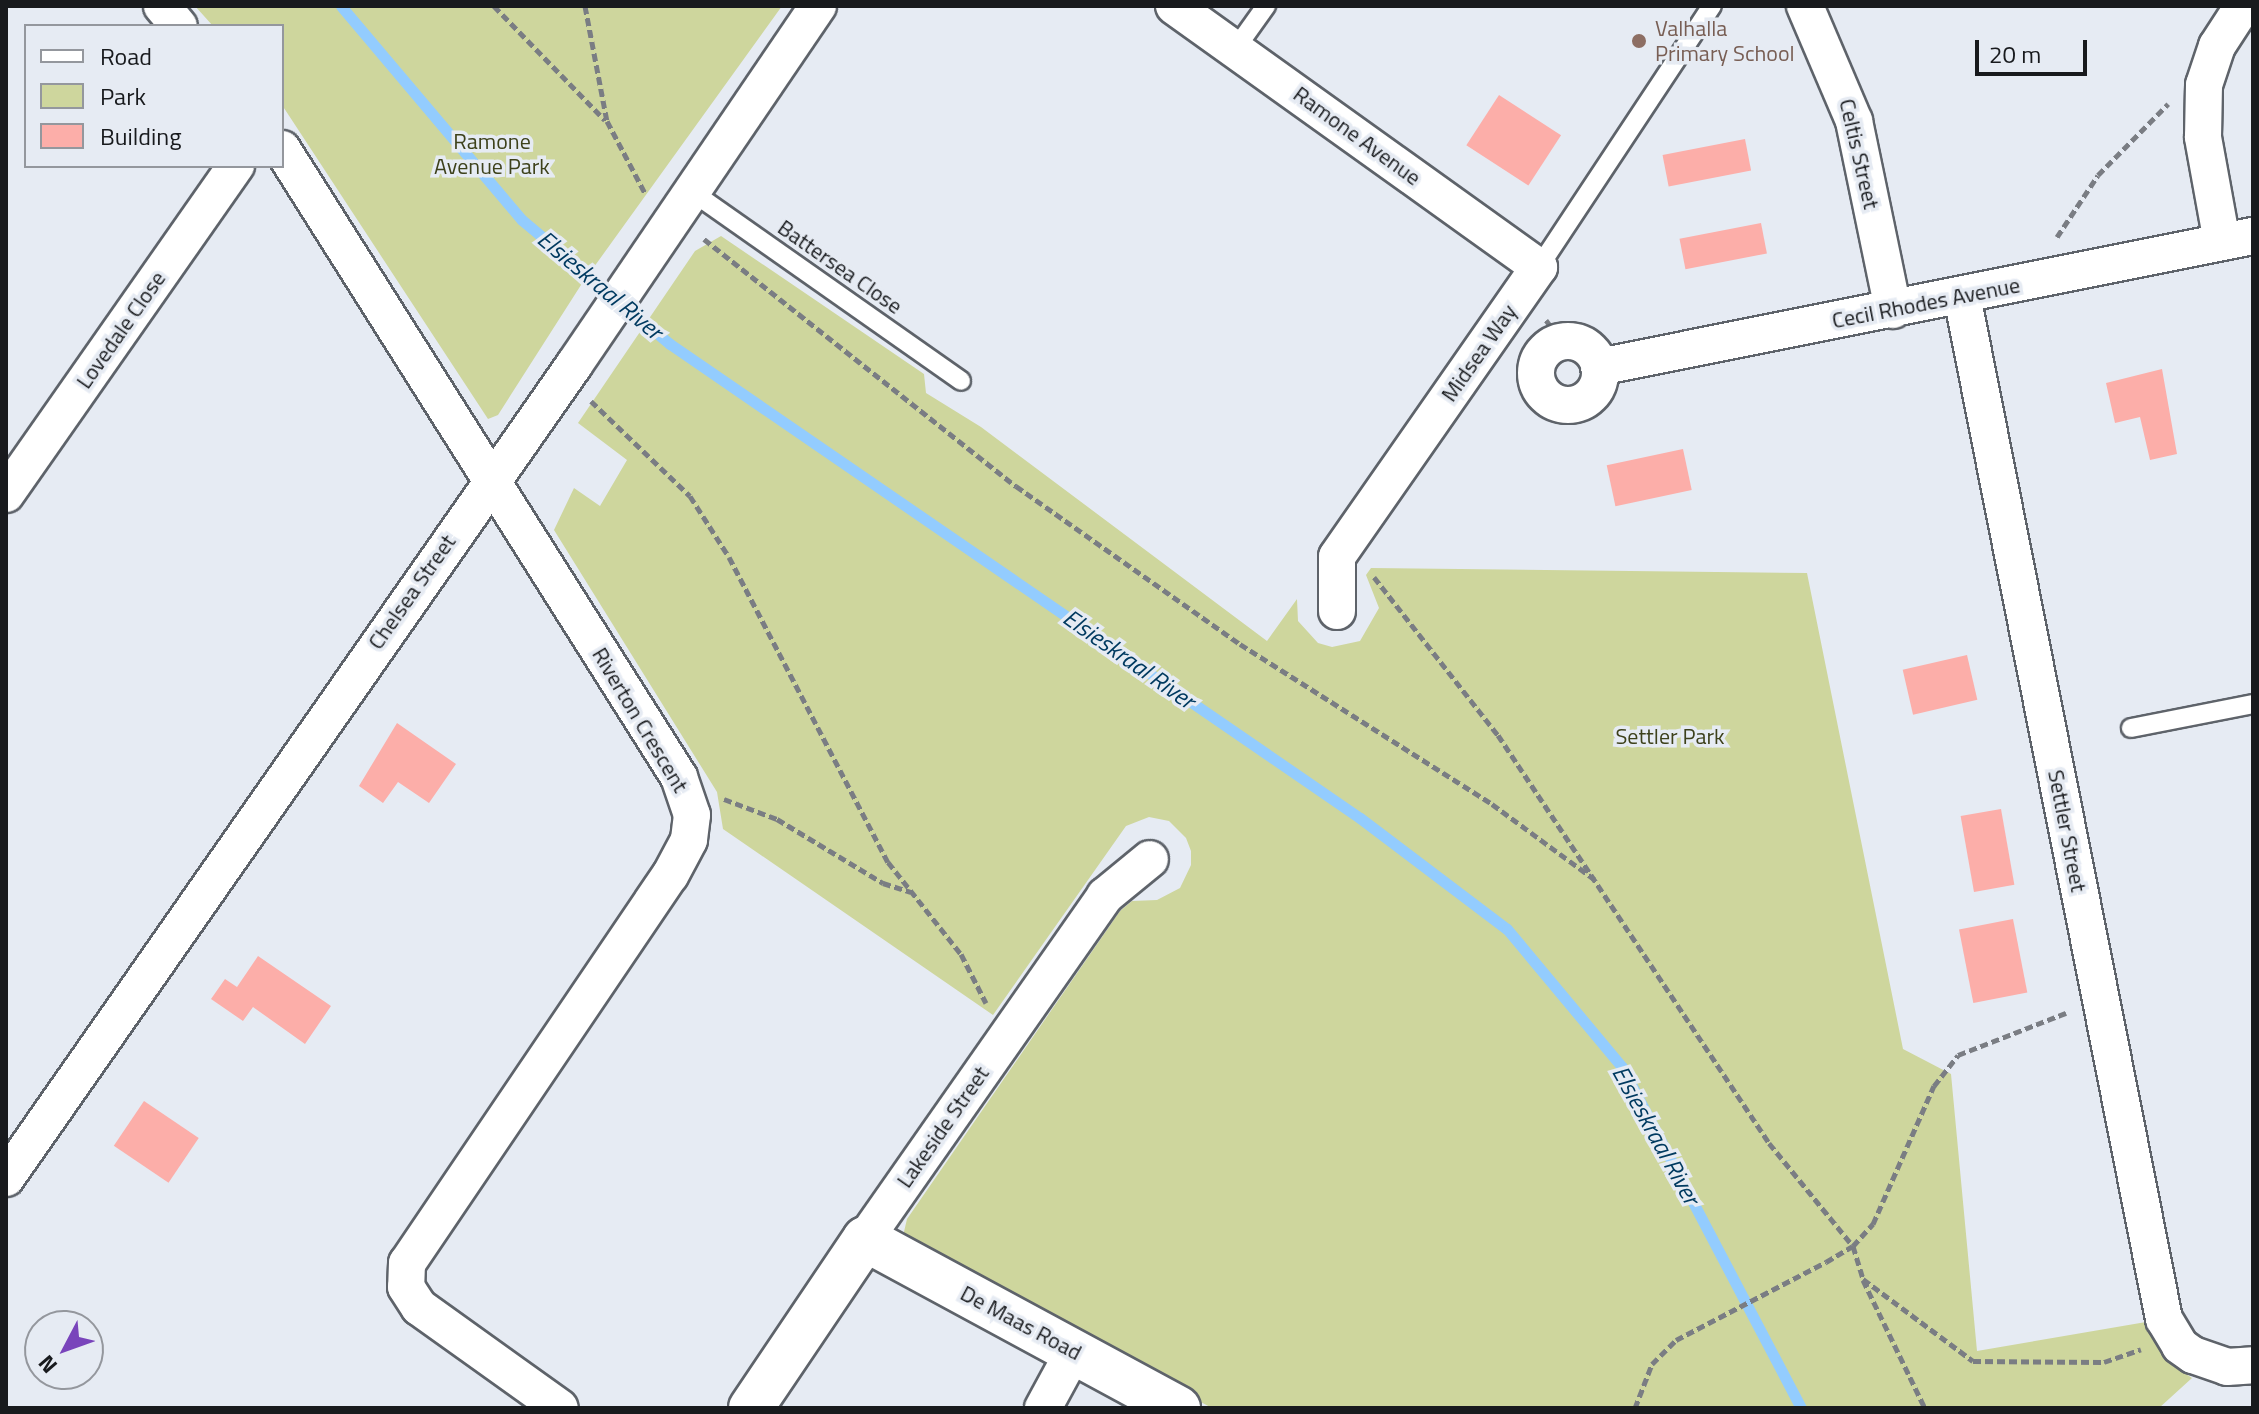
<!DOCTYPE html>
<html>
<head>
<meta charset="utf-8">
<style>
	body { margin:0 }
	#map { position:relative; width:2259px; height:1414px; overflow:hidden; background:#e6ebf3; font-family:"Titillium Web",sans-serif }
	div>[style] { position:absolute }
	.green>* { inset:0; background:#ced69d }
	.stream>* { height:11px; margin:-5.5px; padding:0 5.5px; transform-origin:5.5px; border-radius:5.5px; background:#93ccfe }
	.building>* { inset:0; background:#fcaea9; transform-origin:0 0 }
	.path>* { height:5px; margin-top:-2.5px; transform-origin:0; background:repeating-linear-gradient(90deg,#7a7d83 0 8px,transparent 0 12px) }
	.roads { filter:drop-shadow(2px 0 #5e636a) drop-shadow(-2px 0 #5e636a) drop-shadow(0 2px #5e636a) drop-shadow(0 -2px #5e636a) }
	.service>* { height:18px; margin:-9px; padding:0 9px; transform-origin:9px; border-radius:9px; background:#fff }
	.minor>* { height:36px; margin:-18px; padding:0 18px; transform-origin:18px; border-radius:18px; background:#fff }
	.minor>.ring { margin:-18px; padding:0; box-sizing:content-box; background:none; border:36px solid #fff; border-radius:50% }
	.tertiary>* { height:44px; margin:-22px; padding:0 22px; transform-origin:22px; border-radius:22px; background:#fff }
	.dots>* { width:22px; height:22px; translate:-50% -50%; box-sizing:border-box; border:4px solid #e6ebf3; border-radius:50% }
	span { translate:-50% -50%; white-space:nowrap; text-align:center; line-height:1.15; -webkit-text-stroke:7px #e6ebf3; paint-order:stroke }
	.education-label { font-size:22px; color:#785e54 }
	.left { translate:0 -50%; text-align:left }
	.street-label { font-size:22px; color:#181a1d }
	.park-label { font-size:22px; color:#3d411b }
	.water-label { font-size:24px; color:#003a60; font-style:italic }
	.frame { position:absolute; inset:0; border:8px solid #181a1d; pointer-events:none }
	.legend { position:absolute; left:24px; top:24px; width:260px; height:144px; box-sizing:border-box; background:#e6ebf3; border:2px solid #94979d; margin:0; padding:10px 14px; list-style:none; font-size:24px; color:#181a1d }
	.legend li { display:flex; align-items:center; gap:16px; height:40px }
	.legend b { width:40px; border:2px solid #94979d }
	.north { position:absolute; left:24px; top:1310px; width:80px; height:80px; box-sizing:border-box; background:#e6ebf3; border:2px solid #94979d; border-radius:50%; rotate:229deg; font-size:22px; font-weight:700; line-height:32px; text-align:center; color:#181a1d }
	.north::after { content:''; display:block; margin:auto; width:28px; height:36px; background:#7944bb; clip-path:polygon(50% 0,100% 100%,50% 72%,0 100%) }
	.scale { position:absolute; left:1975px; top:40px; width:112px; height:36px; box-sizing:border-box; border:4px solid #181a1d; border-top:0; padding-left:10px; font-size:24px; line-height:28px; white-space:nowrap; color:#181a1d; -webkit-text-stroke:6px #e6ebf3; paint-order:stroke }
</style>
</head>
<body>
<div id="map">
	<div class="green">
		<div style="clip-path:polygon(195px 6px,782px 6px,581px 285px,498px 415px,488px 419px,282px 105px,282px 26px,213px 26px)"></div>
		<div style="clip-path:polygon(721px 236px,924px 374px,926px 393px,981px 427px,1267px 641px,1297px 599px,1298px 621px,1318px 643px,1332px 647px,1360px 641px,1379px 608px,1366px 575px,1371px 568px,1807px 573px,1903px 1049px,1951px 1074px,1977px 1351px,2146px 1322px,2164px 1359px,2192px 1378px,2159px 1408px,1212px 1408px,912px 1248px,903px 1236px,907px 1219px,1120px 911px,1132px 901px,1157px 900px,1180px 888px,1191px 865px,1191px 851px,1186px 838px,1169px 821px,1149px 817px,1126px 826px,993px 1015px,723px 829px,717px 792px,554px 530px,574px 488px,600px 506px,627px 460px,578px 423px,695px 251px)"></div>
	</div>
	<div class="stream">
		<div style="left:341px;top:6px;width:280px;rotate:49.8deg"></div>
		<div style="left:522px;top:220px;width:193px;rotate:40deg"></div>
		<div style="left:670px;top:344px;width:837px;rotate:34.49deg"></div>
		<div style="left:1360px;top:818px;width:184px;rotate:37.1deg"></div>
		<div style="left:1507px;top:929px;width:180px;rotate:50.2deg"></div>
		<div style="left:1622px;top:1067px;width:385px;rotate:62.3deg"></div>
	</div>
	<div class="building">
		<div style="left:1499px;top:95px;width:74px;height:60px;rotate:33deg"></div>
		<div style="left:1745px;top:139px;width:32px;height:84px;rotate:79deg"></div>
		<div style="left:1761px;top:223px;width:31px;height:83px;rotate:79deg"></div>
		<div style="clip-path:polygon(2162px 369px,2177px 454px,2150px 460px,2140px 417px,2115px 423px,2106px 383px)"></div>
		<div style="left:1683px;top:449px;width:42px;height:78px;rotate:78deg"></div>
		<div style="left:1967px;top:655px;width:46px;height:66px;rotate:77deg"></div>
		<div style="clip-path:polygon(397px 723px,456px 764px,429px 803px,398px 782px,383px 803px,359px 786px)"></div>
		<div style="left:2001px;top:809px;width:77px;height:41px;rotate:80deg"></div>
		<div style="left:2013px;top:919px;width:75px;height:55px;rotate:79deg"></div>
		<div style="clip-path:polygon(258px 956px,331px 1006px,305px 1044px,253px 1007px,243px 1021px,211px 999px,225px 979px,237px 987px)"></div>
		<div style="left:144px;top:1101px;width:66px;height:54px;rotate:34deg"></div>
	</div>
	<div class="path">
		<div style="left:494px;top:6px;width:159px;rotate:45.8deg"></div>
		<div style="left:585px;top:6px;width:117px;rotate:79.2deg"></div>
		<div style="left:607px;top:121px;width:81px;rotate:62.2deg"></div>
		<div style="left:2057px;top:237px;width:74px;rotate:-56.5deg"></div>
		<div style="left:2098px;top:175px;width:100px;rotate:-45.4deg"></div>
		<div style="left:704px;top:239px;width:398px;rotate:38.4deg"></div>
		<div style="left:1016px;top:486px;width:274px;rotate:35.2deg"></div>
		<div style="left:1240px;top:644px;width:299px;rotate:32.4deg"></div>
		<div style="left:1492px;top:804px;width:127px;rotate:36.3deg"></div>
		<div style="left:1546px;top:320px;width:26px;rotate:53deg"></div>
		<div style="left:591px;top:401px;width:137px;rotate:43.8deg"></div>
		<div style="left:690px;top:496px;width:72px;rotate:57.4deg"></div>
		<div style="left:729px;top:557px;width:344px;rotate:62.5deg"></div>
		<div style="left:888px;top:862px;width:117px;rotate:51.6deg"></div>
		<div style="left:961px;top:954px;width:55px;rotate:63deg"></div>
		<div style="left:1374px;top:577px;width:201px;rotate:51.9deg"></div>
		<div style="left:1498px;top:735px;width:490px;rotate:56.4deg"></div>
		<div style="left:1769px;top:1143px;width:133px;rotate:50.8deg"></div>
		<div style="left:1853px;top:1246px;width:34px;rotate:73deg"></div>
		<div style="left:1863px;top:1279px;width:137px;rotate:36.7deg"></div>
		<div style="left:1973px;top:1361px;width:131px;rotate:0.4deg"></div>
		<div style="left:2104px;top:1362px;width:39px;rotate:-19deg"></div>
		<div style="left:724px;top:799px;width:57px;rotate:20.7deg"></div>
		<div style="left:777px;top:819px;width:124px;rotate:31.1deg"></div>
		<div style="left:883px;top:883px;width:29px;rotate:18deg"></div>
		<div style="left:1863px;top:1280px;width:142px;rotate:64.2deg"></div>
		<div style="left:1635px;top:1408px;width:47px;rotate:-68.9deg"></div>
		<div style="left:1652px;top:1364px;width:34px;rotate:-45deg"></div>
		<div style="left:1676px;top:1340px;width:169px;rotate:-27.5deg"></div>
		<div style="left:1826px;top:1262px;width:31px;rotate:-31deg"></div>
		<div style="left:1853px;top:1246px;width:30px;rotate:-48deg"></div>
		<div style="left:1873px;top:1224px;width:151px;rotate:-66.2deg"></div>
		<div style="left:1934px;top:1086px;width:39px;rotate:-52deg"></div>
		<div style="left:1958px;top:1055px;width:116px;rotate:-21.3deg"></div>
	</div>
	<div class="roads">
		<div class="service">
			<div style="left:1236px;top:48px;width:52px;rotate:-54.5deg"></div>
			<div style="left:691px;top:191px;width:330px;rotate:35.1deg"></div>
			<div style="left:1539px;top:267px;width:313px;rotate:-56.5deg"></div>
			<div style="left:2131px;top:728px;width:124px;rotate:-11.1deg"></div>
		</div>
		<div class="minor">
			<div style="left:162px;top:6px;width:26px;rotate:50deg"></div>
			<div style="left:1174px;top:6px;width:449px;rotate:35.6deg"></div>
			<div style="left:1539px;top:267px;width:353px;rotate:124.9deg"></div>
			<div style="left:1337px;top:557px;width:54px;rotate:90deg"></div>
			<div style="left:1805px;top:6px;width:125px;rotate:66.9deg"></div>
			<div style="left:1854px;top:121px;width:193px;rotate:78.3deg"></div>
			<div style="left:282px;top:149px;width:743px;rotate:57.7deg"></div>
			<div style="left:679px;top:777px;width:40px;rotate:71.1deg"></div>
			<div style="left:692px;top:815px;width:25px;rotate:97deg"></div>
			<div style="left:689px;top:840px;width:40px;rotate:118deg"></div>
			<div style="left:670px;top:875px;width:469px;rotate:124.1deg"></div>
			<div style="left:407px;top:1263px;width:24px;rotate:92deg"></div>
			<div style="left:406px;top:1287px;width:24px;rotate:57deg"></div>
			<div style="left:419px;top:1307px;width:173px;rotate:35.6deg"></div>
			<div style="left:2222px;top:242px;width:107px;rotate:-100.3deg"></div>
			<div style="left:2203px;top:137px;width:52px;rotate:-88.9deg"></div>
			<div style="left:2204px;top:85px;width:41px;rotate:-71.6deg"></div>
			<div style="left:2217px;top:46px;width:48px;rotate:-57deg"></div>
			<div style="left:1962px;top:296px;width:1043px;rotate:78.83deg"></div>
			<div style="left:2164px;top:1319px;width:31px;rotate:59deg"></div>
			<div style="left:2180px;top:1346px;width:16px;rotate:35deg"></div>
			<div style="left:2193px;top:1355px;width:36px;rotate:19deg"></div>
			<div style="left:2227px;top:1367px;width:26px;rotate:-4deg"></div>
			<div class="ring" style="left:1536px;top:341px;width:28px;height:28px"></div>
			<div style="left:1599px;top:367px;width:667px;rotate:-11.33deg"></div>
			<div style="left:6px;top:494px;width:401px;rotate:-55deg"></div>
			<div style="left:6px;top:1178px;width:992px;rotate:-55.06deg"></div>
			<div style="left:574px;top:365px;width:434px;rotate:-55.8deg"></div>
			<div style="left:865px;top:1239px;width:419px;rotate:-55deg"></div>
			<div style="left:1105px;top:896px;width:58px;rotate:-39.4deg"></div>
			<div style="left:1043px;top:1408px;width:65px;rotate:-61.5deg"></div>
		</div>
		<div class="tertiary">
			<div style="left:751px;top:1408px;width:204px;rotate:-56deg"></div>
			<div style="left:865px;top:1239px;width:356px;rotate:28.4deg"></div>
		</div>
	</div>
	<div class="dots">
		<div style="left:1639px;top:41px;background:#8d6e63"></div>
	</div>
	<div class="education-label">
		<span class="left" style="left:1655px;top:41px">Valhalla<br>Primary School</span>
	</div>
	<div class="street-label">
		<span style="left:1357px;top:136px;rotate:36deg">Ramone Avenue</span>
		<span style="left:1859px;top:154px;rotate:77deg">Celtis Street</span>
		<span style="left:840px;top:267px;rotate:35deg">Battersea Close</span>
		<span style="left:1926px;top:303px;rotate:-11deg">Cecil Rhodes Avenue</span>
		<span style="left:121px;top:330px;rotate:-55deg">Lovedale Close</span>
		<span style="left:1479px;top:353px;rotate:-55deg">Midsea Way</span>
		<span style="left:412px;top:592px;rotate:-55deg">Chelsea Street</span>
		<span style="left:640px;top:720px;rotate:59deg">Riverton Crescent</span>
		<span style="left:2067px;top:831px;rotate:79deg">Settler Street</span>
		<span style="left:943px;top:1127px;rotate:-55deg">Lakeside Street</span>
		<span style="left:1021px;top:1323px;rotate:28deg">De Maas Road</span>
	</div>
	<div class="park-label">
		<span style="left:492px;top:154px">Ramone<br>Avenue Park</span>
		<span style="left:1670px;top:737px">Settler Park</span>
	</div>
	<div class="water-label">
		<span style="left:600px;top:285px;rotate:40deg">Elsieskraal River</span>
		<span style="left:1129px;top:659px;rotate:35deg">Elsieskraal River</span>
		<span style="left:1656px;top:1135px;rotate:61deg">Elsieskraal River</span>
	</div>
	<div class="frame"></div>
	<ul class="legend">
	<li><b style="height:10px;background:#fff"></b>Road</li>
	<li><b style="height:22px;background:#ced69d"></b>Park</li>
	<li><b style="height:22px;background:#fcaea9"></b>Building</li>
	</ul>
	<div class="north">N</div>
	<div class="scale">20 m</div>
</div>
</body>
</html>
